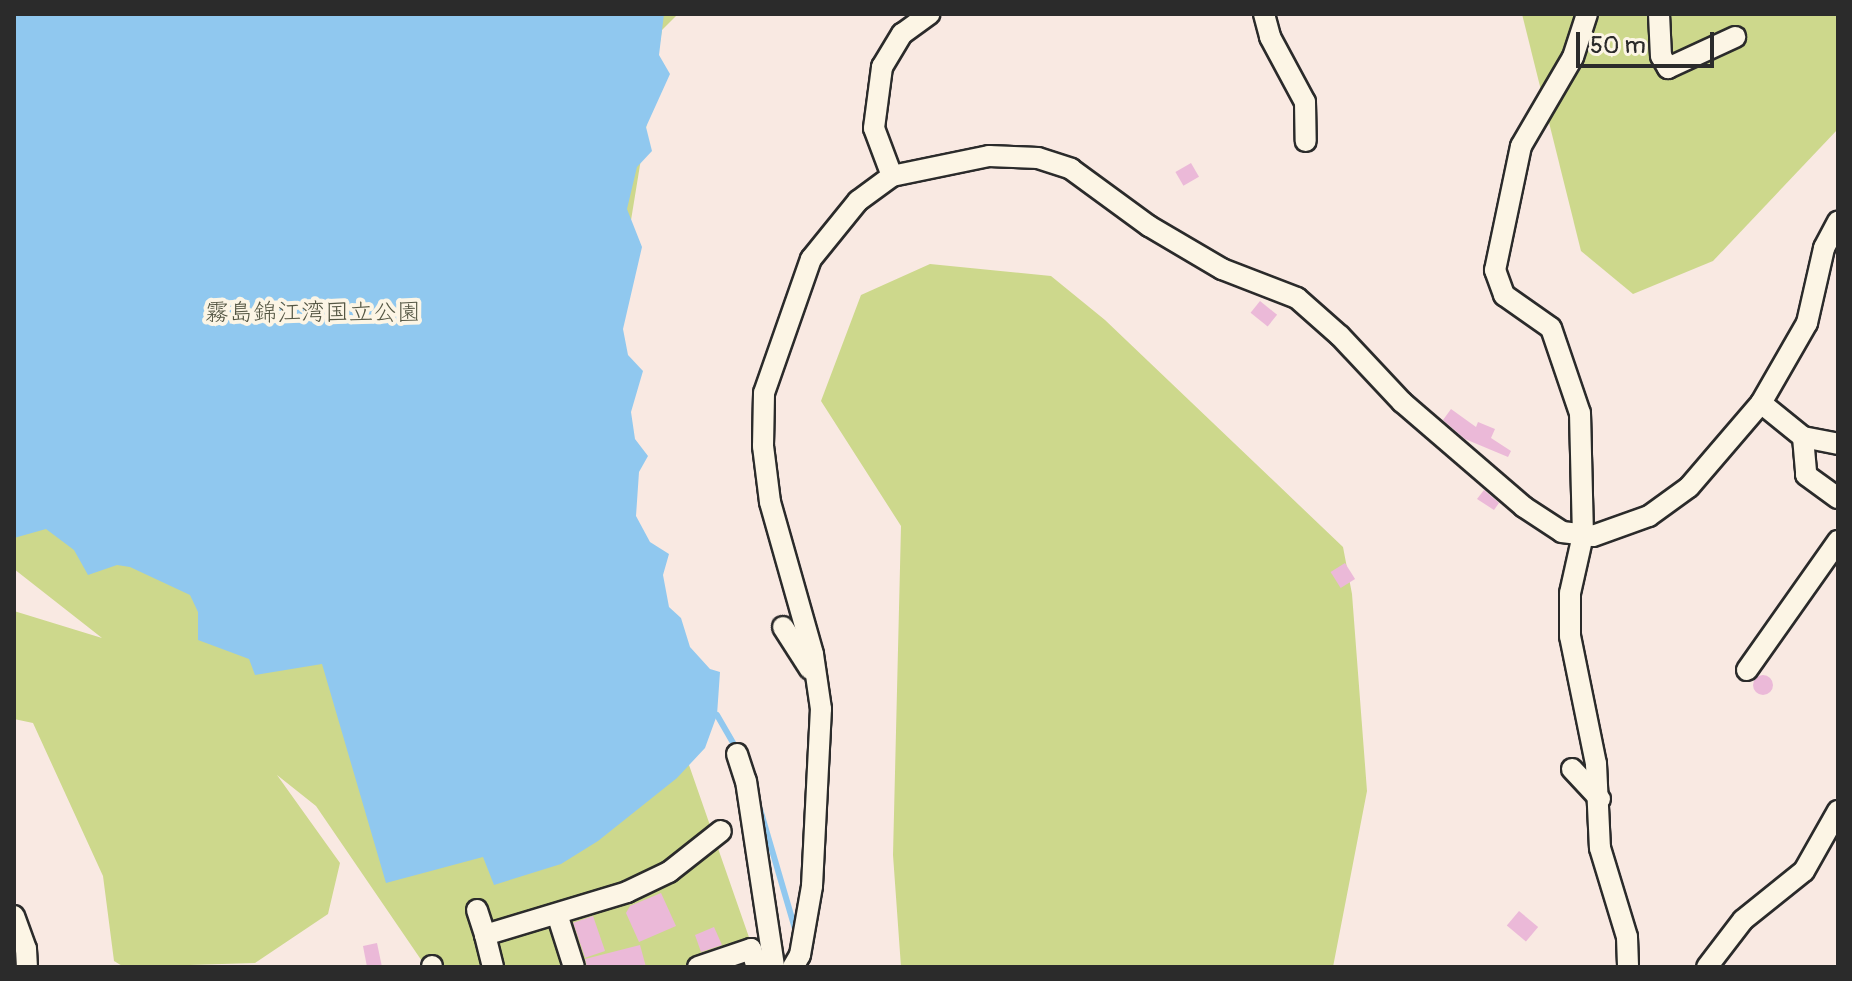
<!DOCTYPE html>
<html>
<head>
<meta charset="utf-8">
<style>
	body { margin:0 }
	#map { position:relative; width:1852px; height:981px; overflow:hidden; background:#f9e9e2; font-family:Pangolin,"Klee One",sans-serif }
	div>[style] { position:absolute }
	.green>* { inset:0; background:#cdd88c }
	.water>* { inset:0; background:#90c8ef }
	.stream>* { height:6px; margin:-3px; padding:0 3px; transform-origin:3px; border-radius:3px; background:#90c8ef }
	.building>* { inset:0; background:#ebb9d8; transform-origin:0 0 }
	.round { border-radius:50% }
	.roads { filter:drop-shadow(2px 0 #2b2b2b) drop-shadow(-2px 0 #2b2b2b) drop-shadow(0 2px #2b2b2b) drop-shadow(0 -2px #2b2b2b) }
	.minor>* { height:20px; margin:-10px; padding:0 10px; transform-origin:10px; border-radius:10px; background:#fcf5e5 }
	span { translate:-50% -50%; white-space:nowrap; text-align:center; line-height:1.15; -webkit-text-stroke:8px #fcf5e5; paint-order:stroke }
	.park-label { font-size:24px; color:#545643 }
	.frame { position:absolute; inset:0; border:16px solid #2b2b2b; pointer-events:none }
	.scale { position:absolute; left:1576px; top:32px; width:138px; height:36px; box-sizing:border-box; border:4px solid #2b2b2b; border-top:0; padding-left:10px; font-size:24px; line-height:28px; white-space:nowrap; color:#2b2b2b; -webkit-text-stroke:6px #fcf5e5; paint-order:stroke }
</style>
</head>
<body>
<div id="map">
	<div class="green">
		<div style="clip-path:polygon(14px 14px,678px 14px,662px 30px,589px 478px,751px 943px,695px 967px,426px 967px,316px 806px,277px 775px,340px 863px,328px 914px,255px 963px,124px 967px,114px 961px,103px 876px,33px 723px,14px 719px,14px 611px,102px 638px,14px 569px)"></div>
		<div style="clip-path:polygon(1522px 14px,1838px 14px,1838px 129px,1713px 261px,1633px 294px,1581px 251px)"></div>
		<div style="clip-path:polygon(930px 264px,1051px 276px,1105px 320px,1343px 547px,1352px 594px,1367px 791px,1333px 967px,901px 967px,893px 855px,901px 526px,821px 401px,861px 295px)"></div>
	</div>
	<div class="water">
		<div style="clip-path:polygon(14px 14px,664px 14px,659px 55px,670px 74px,646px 127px,652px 151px,637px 167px,627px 209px,642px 247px,623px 329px,628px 355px,643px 371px,631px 412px,635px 439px,648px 456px,639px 472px,636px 516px,650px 542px,669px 554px,663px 575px,669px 607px,681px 618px,690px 647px,710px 669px,720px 672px,717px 715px,705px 748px,677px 778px,598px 841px,561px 864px,494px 885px,483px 857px,386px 883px,322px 664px,255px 675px,249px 659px,198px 640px,198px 612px,190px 595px,130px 567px,117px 565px,88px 575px,74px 550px,46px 529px,14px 538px)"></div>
	</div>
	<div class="stream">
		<div style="left:717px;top:715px;width:39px;rotate:60deg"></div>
		<div style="left:760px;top:809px;width:128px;rotate:73.7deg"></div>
	</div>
	<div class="building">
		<div style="left:1191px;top:163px;width:16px;height:18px;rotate:60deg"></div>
		<div style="left:1260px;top:301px;width:22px;height:15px;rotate:39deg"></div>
		<div style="clip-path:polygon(1451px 409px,1476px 427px,1478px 422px,1495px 429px,1491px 438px,1511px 451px,1508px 457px,1465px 439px,1443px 420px)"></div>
		<div style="clip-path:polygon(1484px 490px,1499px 503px,1494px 510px,1477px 499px)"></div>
		<div style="left:1345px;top:563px;width:19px;height:17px;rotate:58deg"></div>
		<div class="round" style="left:1753px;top:675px;width:20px;height:20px"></div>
		<div style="clip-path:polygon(661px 893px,676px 926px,639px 942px,626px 913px,630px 906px)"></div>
		<div style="left:1519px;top:911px;width:25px;height:19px;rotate:40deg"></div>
		<div style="left:593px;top:916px;width:37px;height:21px;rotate:71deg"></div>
		<div style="clip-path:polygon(714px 927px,722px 945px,701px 952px,695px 935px)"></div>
		<div style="clip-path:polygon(377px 943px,382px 967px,367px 967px,363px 946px)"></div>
		<div style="clip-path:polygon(640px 945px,646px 967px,587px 967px,585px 959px)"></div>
	</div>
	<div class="roads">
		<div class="minor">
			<div style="left:1264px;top:14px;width:24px;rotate:75deg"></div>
			<div style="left:1270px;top:37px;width:74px;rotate:61.7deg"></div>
			<div style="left:1305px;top:102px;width:39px;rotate:89deg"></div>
			<div style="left:1587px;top:14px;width:45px;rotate:108deg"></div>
			<div style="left:1573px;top:57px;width:103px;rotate:120.3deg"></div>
			<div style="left:1521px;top:146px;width:127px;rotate:101.8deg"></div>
			<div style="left:1495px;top:270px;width:27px;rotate:70deg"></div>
			<div style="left:1504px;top:295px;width:57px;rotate:35.1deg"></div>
			<div style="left:1551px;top:328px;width:90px;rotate:71.2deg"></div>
			<div style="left:1580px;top:413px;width:122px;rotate:88.6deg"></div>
			<div style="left:1583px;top:535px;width:59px;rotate:102.6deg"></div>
			<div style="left:1570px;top:593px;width:43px;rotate:90deg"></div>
			<div style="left:1570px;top:636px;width:131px;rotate:78.5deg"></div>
			<div style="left:1596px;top:764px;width:84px;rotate:87.3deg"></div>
			<div style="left:1600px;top:848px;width:93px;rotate:73.1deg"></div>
			<div style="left:1627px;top:937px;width:30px;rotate:88deg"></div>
			<div style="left:1659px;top:14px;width:42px;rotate:87.3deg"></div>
			<div style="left:1661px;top:56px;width:14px;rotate:60deg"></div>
			<div style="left:1668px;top:68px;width:74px;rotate:-24.8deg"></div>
			<div style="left:892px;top:176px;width:51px;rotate:-110.6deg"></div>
			<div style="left:874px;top:128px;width:62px;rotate:-82.5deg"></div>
			<div style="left:882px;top:67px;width:39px;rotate:-59deg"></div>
			<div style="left:902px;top:34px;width:34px;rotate:-36deg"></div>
			<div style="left:1761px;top:403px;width:54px;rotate:39deg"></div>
			<div style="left:1803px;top:437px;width:36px;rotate:11deg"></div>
			<div style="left:1803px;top:437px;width:38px;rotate:85deg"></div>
			<div style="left:1806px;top:475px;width:39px;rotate:36deg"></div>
			<div style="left:783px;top:627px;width:50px;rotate:57.3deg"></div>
			<div style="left:1747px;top:670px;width:158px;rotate:-54.8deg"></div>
			<div style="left:737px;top:754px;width:28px;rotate:72deg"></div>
			<div style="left:746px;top:781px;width:188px;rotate:81.4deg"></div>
			<div style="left:1572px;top:769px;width:41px;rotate:47deg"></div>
			<div style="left:477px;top:910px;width:26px;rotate:72deg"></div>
			<div style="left:14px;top:916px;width:35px;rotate:70deg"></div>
			<div style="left:26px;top:949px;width:18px;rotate:87deg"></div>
			<div style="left:558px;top:917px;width:52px;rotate:72.3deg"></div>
			<div style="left:432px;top:967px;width:1px;rotate:-90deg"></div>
			<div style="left:493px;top:967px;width:33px;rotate:-104deg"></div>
			<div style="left:485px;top:935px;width:148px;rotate:-16.8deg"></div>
			<div style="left:627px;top:892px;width:47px;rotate:-25.5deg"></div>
			<div style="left:669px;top:872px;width:66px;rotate:-38.3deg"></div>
			<div style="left:698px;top:967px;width:56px;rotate:-18.8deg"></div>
			<div style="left:751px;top:949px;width:19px;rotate:72deg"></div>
			<div style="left:793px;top:967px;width:14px;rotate:-60deg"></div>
			<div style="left:800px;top:955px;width:70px;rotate:-80.1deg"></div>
			<div style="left:812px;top:886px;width:177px;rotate:-87.1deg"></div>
			<div style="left:821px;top:709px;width:56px;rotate:-98.3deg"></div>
			<div style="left:813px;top:654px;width:158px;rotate:-105.8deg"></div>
			<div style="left:770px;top:502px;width:56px;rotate:-97.1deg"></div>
			<div style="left:763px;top:446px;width:53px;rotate:-88.9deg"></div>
			<div style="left:764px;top:393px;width:142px;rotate:-70.7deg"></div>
			<div style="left:811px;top:259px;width:75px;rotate:-51deg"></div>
			<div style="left:858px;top:201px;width:42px;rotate:-36.3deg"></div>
			<div style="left:892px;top:176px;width:99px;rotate:-11.7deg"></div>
			<div style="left:989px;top:156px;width:49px;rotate:2.3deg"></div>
			<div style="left:1038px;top:158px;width:35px;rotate:18deg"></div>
			<div style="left:1071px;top:169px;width:97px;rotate:36.2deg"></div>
			<div style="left:1149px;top:226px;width:85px;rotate:30.5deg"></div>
			<div style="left:1222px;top:269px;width:80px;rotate:21.1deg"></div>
			<div style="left:1297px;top:298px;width:57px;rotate:41.5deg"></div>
			<div style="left:1340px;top:336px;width:91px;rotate:46.8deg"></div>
			<div style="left:1402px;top:402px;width:161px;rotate:40.7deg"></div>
			<div style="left:1524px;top:507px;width:45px;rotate:33.3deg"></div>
			<div style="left:1562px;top:532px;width:31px;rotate:7deg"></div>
			<div style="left:1593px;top:536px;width:59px;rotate:-19.7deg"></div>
			<div style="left:1649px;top:516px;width:49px;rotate:-35.9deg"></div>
			<div style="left:1689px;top:487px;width:111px;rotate:-49.4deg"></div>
			<div style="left:1761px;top:403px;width:92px;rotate:-60.1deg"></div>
			<div style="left:1807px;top:323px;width:77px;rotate:-77.2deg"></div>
			<div style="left:1824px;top:248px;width:30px;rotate:-62deg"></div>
			<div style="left:1707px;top:967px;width:59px;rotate:-52.5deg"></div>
			<div style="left:1743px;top:920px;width:78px;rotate:-38.8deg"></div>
			<div style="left:1804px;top:871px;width:69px;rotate:-60.5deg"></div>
		</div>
	</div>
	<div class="park-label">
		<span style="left:313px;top:313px">霧島錦江湾国立公園</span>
	</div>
	<div class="frame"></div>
	<div class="scale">50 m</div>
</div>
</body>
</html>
